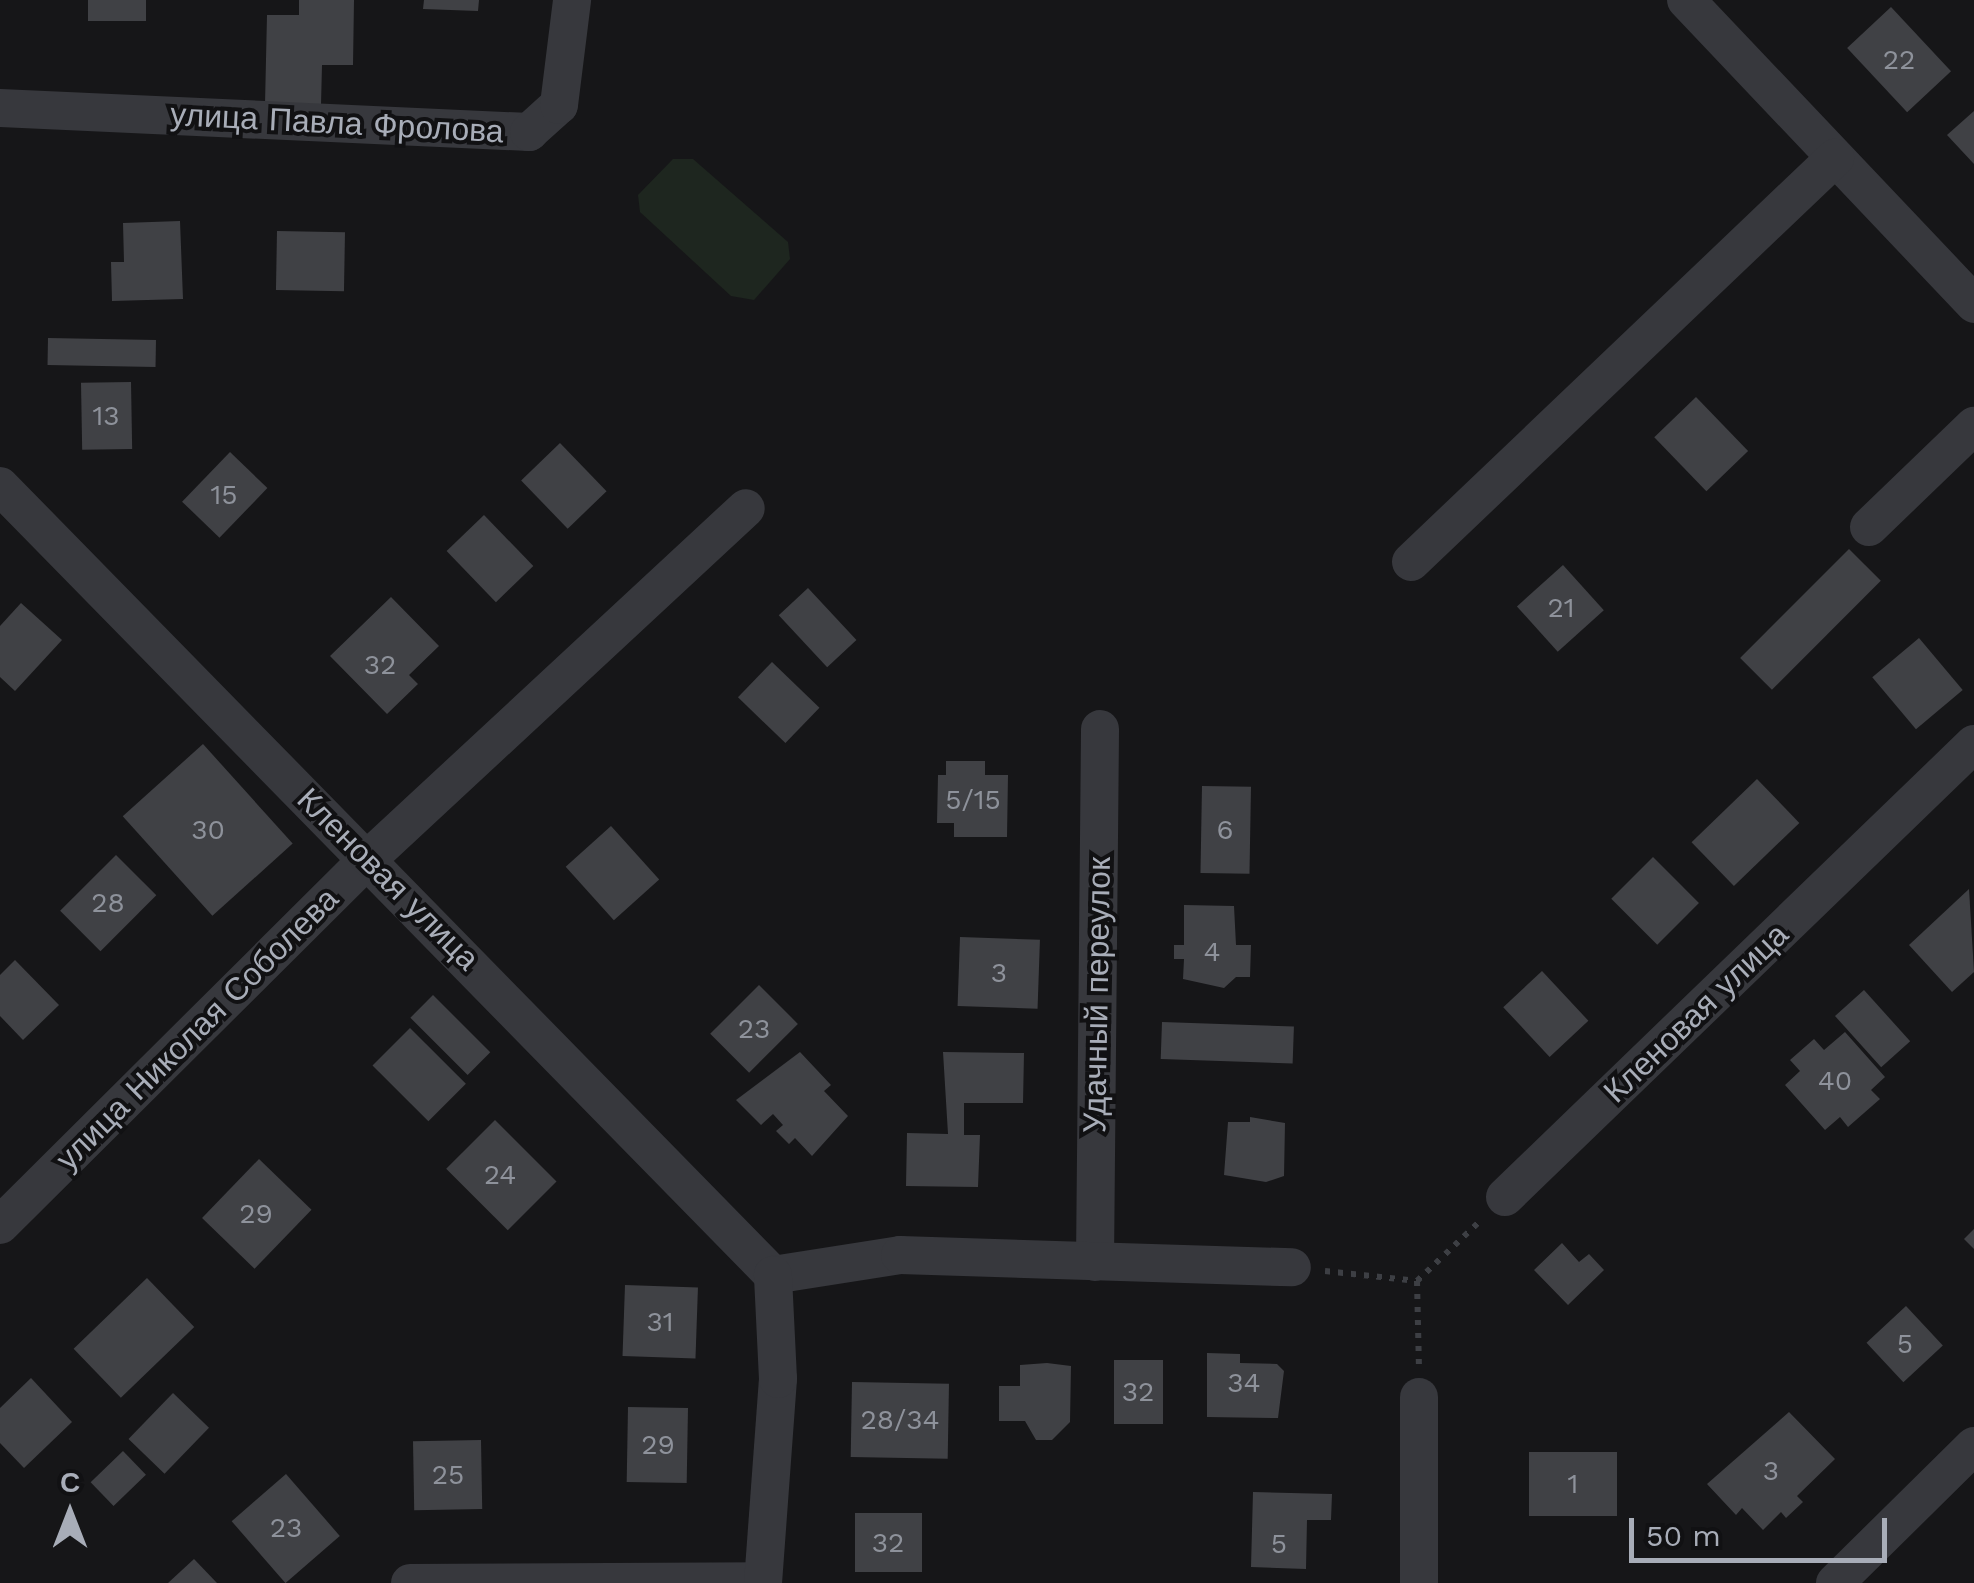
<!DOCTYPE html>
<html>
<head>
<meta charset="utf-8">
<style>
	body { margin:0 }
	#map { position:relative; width:1974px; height:1583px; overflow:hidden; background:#161618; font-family:"Work Sans",sans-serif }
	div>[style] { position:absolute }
	.green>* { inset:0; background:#1e261f }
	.building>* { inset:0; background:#404145; transform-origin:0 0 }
	.path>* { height:6px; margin-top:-3px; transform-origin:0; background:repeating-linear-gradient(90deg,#3d3f44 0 5px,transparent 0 13px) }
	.minor>* { height:38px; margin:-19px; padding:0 19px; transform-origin:19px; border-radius:19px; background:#37383d }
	span { translate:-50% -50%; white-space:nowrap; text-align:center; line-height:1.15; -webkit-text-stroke:8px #111113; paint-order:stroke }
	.number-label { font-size:28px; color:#8e929b }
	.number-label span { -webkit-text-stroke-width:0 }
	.street-label { font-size:32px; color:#a8adb8 }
	.north { position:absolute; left:20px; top:1463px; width:100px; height:100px; -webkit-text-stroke:8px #111113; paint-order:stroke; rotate:0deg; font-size:28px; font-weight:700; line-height:40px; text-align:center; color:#a8adb8 }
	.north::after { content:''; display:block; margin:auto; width:35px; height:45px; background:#a8adb8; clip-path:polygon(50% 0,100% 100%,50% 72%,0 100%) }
	.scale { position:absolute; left:1629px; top:1518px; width:258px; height:45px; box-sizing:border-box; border:5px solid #a8adb8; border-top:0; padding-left:12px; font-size:30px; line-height:35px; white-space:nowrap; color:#a8adb8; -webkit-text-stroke:8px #111113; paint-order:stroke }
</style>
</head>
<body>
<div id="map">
	<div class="green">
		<div style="clip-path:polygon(673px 159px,693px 159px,788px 242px,790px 259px,754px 300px,731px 296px,640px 212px,638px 195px)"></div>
	</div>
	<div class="building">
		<div style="left:88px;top:0;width:58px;height:21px"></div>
		<div style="clip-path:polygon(299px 0,354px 0,353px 65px,322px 65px,321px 105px,265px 104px,267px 15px,299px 15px)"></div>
		<div style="clip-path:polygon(424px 0,479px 0,478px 11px,423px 9px)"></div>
		<div style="left:1891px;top:7px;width:88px;height:60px;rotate:47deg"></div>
		<div style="clip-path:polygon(1974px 111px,1974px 164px,1947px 135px)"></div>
		<div style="clip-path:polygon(180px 221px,183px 299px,112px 301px,111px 262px,124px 262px,123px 223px)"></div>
		<div style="left:277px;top:231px;width:68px;height:59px;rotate:1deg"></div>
		<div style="left:48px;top:338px;width:108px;height:27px;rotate:1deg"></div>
		<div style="left:131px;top:382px;width:67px;height:50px;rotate:89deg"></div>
		<div style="left:1696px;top:397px;width:75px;height:58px;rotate:46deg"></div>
		<div style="left:560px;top:443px;width:67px;height:54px;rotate:46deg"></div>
		<div style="left:230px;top:452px;width:52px;height:69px;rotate:44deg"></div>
		<div style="left:484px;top:515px;width:71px;height:52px;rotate:46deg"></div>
		<div style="left:1849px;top:549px;width:45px;height:154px;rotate:45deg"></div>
		<div style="left:1563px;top:565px;width:61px;height:62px;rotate:48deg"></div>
		<div style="left:808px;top:588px;width:71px;height:40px;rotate:47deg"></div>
		<div style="clip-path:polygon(391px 597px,439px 646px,409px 675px,418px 684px,387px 714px,330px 656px)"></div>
		<div style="clip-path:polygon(21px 603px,62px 640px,15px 691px,0 677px,0 626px)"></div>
		<div style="left:1919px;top:638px;width:68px;height:61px;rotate:50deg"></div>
		<div style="left:772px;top:662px;width:66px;height:49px;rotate:44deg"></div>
		<div style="left:203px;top:744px;width:134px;height:108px;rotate:48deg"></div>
		<div style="clip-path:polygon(946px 761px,985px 761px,985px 775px,1008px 775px,1007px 837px,954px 837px,954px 823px,937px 823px,938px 775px,946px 775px)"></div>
		<div style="left:1757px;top:779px;width:61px;height:91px;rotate:46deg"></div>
		<div style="left:1202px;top:786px;width:49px;height:87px;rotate:1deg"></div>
		<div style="left:611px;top:826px;width:72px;height:61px;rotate:48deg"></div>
		<div style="left:116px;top:855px;width:57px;height:79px;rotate:45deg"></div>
		<div style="left:1653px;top:857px;width:65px;height:59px;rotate:45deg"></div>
		<div style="clip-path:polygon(1969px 889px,1974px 972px,1952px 992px,1909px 945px)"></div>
		<div style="clip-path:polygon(1184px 905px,1234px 906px,1236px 945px,1251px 945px,1250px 977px,1236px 977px,1224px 988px,1183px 979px,1184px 959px,1174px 959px,1174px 945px,1184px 945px)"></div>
		<div style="left:960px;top:937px;width:80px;height:69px;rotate:2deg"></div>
		<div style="clip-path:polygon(15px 960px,59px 1005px,23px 1040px,0 1016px,0 975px)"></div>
		<div style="left:1542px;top:971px;width:68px;height:53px;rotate:47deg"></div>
		<div style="left:759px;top:985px;width:55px;height:69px;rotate:45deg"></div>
		<div style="left:1864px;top:990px;width:69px;height:39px;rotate:48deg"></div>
		<div style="left:433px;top:995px;width:81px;height:32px;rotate:45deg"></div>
		<div style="left:1162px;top:1022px;width:132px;height:37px;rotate:2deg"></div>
		<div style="left:410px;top:1028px;width:79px;height:53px;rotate:45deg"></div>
		<div style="clip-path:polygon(1845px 1032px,1885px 1077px,1871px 1090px,1880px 1099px,1848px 1127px,1840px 1117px,1825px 1130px,1785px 1085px,1800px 1071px,1790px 1060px,1814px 1039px,1824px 1050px)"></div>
		<div style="clip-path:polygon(800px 1052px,831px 1085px,824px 1091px,848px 1116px,812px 1156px,795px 1138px,789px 1144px,776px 1131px,783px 1125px,773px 1114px,761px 1125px,736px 1100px)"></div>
		<div style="clip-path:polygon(943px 1052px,1024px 1053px,1023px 1103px,964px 1103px,964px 1135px,980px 1135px,978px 1187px,906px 1186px,907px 1133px,948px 1134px)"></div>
		<div style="clip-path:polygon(1250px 1117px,1285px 1123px,1284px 1176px,1266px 1182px,1224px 1175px,1228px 1122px,1250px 1122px)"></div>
		<div style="left:495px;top:1120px;width:87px;height:69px;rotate:45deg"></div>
		<div style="left:259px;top:1159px;width:73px;height:82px;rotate:44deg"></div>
		<div style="clip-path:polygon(1974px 1229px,1974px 1249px,1964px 1239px)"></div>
		<div style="clip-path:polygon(1562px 1243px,1579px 1262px,1589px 1254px,1604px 1270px,1568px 1305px,1534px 1270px)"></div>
		<div style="left:147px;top:1278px;width:68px;height:102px;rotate:46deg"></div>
		<div style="left:625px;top:1285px;width:73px;height:71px;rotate:2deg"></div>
		<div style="left:1906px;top:1306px;width:54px;height:54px;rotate:47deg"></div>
		<div style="clip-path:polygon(1207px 1353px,1240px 1354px,1240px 1363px,1277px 1364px,1284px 1371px,1278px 1418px,1207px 1417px)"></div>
		<div style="left:1114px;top:1360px;width:49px;height:64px"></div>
		<div style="clip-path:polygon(1047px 1363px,1071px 1366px,1070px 1422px,1052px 1440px,1036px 1440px,1025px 1421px,999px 1421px,999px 1386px,1020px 1386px,1020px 1365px)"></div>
		<div style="clip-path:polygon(31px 1378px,72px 1422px,24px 1468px,0 1443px,0 1408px)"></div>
		<div style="left:852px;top:1382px;width:97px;height:75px;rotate:1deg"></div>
		<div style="left:173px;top:1393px;width:50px;height:64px;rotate:44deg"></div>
		<div style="left:628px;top:1407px;width:60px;height:75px;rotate:1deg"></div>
		<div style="clip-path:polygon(1789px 1412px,1835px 1459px,1797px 1496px,1803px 1502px,1786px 1518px,1781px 1512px,1763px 1530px,1742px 1508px,1736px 1515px,1707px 1484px)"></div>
		<div style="left:481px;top:1440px;width:69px;height:68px;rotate:89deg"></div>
		<div style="left:123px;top:1451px;width:33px;height:45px;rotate:46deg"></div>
		<div style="left:1529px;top:1452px;width:88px;height:64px"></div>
		<div style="left:286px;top:1474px;width:82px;height:72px;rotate:49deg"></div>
		<div style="clip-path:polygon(1253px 1492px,1332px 1494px,1331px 1520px,1307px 1520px,1306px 1569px,1251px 1567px)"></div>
		<div style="left:855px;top:1513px;width:67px;height:59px"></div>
		<div style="clip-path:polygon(194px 1559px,217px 1583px,168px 1583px)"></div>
	</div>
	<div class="path">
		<div style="left:1325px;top:1271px;width:93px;rotate:6.2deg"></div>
		<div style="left:1417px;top:1281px;width:85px;rotate:88.7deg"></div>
		<div style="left:1417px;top:1281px;width:88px;rotate:-43.6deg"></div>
	</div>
	<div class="minor">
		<div style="left:1686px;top:0;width:419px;rotate:46.5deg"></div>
		<div style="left:0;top:108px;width:530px;rotate:2.6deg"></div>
		<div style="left:529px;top:132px;width:40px;rotate:-42deg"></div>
		<div style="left:559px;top:105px;width:106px;rotate:-82.9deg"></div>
		<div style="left:0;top:486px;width:1105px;rotate:45.59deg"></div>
		<div style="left:1869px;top:527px;width:146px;rotate:-43.9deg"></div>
		<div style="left:1411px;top:562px;width:586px;rotate:-43.62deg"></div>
		<div style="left:1505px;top:1197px;width:652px;rotate:-44.01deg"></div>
		<div style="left:0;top:1225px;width:520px;rotate:-44.84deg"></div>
		<div style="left:369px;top:858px;width:514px;rotate:-42.87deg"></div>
		<div style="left:1095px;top:1262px;width:533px;rotate:-89.46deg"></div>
		<div style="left:773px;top:1275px;width:129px;rotate:-8.9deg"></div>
		<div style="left:900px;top:1255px;width:392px;rotate:1.8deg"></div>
		<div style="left:410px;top:1583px;width:353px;rotate:-0.3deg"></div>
		<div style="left:763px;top:1583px;width:205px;rotate:-85.8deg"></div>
		<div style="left:778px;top:1379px;width:104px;rotate:-92.8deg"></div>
		<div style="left:1419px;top:1583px;width:186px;rotate:-90deg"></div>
		<div style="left:1835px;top:1583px;width:195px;rotate:-44.6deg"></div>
	</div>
	<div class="number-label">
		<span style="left:1899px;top:60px">22</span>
		<span style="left:106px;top:416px">13</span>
		<span style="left:224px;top:495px">15</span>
		<span style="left:1561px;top:608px">21</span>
		<span style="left:380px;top:665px">32</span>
		<span style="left:973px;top:800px">5/15</span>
		<span style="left:208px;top:830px">30</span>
		<span style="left:1225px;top:830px">6</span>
		<span style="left:108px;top:903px">28</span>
		<span style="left:1212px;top:952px">4</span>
		<span style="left:999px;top:973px">3</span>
		<span style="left:754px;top:1029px">23</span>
		<span style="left:1835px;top:1081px">40</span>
		<span style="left:500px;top:1175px">24</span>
		<span style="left:256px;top:1214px">29</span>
		<span style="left:660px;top:1322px">31</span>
		<span style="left:1905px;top:1344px">5</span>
		<span style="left:1244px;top:1383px">34</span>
		<span style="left:1138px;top:1392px">32</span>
		<span style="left:900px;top:1420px">28/34</span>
		<span style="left:658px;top:1445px">29</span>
		<span style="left:1771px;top:1471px">3</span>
		<span style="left:448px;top:1475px">25</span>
		<span style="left:1573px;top:1484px">1</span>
		<span style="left:286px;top:1528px">23</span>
		<span style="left:888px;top:1543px">32</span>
		<span style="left:1279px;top:1544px">5</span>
	</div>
	<div class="street-label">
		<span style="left:337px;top:123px;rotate:3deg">улица Павла Фролова</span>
		<span style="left:388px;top:879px;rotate:45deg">Кленовая улица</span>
		<span style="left:1097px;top:995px;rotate:-89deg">Удачный переулок</span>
		<span style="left:1696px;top:1013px;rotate:-44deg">Кленовая улица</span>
		<span style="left:197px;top:1029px;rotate:-45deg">улица Николая Соболева</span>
	</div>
	<div class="north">С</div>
	<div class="scale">50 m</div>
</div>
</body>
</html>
